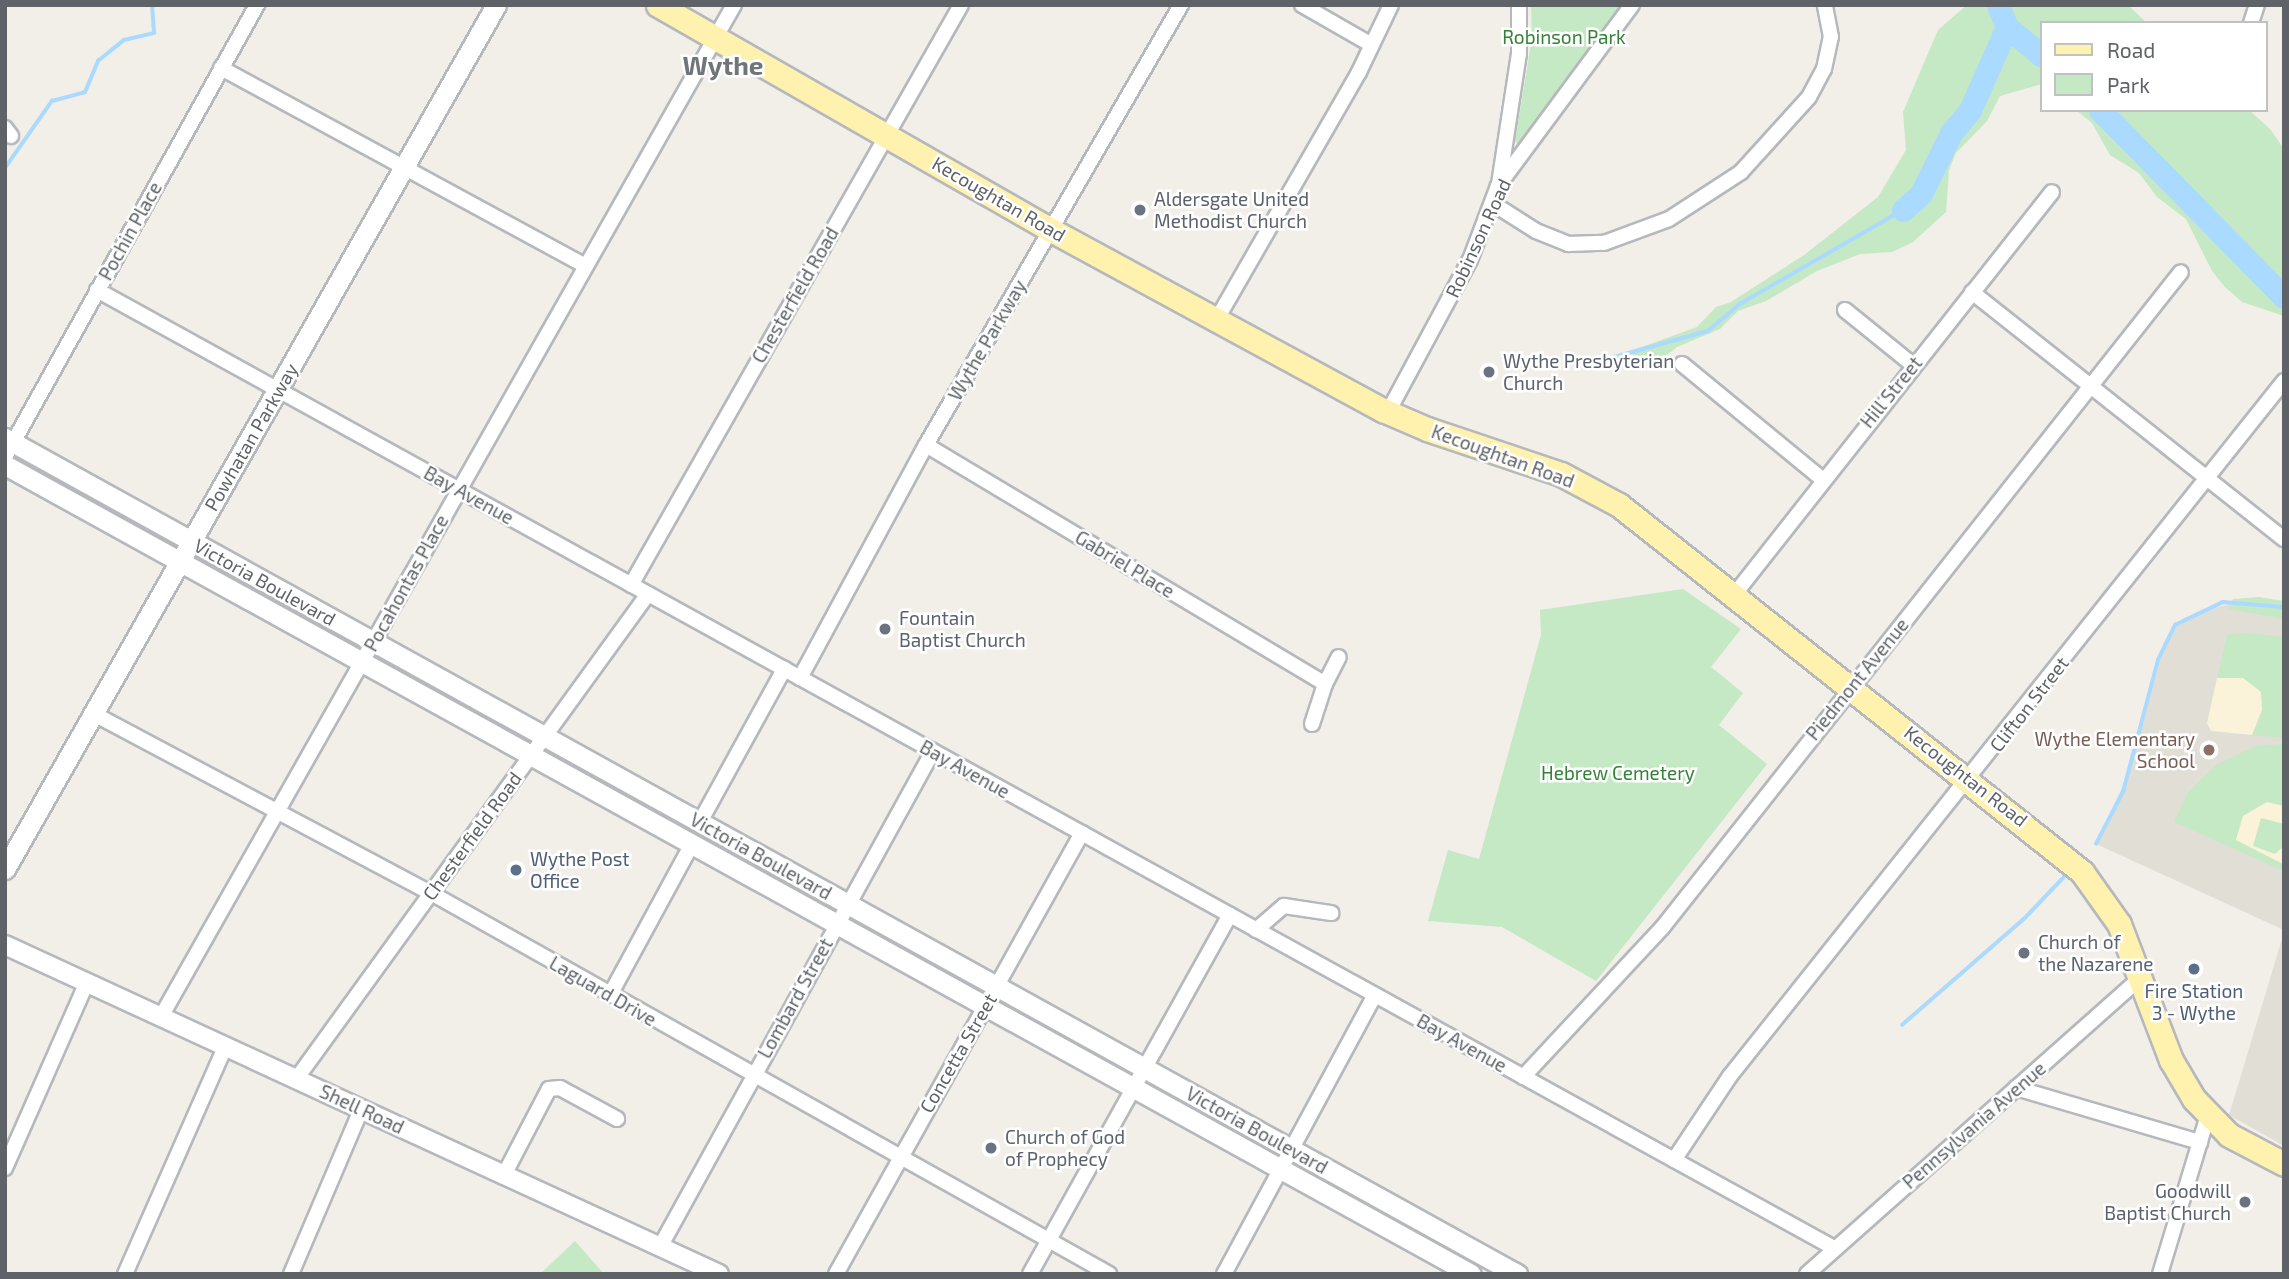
<!DOCTYPE html>
<html>
<head>
<meta charset="utf-8">
<style>
	body { margin:0 }
	#map { position:relative; width:2289px; height:1279px; overflow:hidden; background:#f1efe8; font-family:"Exo 2",sans-serif }
	div>[style] { position:absolute }
	.education>* { inset:0; background:#e1ded6 }
	.green>* { inset:0; background:#c5e8c5 }
	.sand>* { inset:0; background:#fbf3d9 }
	.stream>* { height:3.5px; margin:-1.75px; padding:0 1.75px; transform-origin:1.75px; border-radius:1.75px; background:#aadaff }
	.river>* { height:23px; margin:-11.5px; padding:0 11.5px; transform-origin:11.5px; border-radius:11.5px; background:#aadaff }
	.roads { filter:drop-shadow(2px 0 #b5b8bc) drop-shadow(-2px 0 #b5b8bc) drop-shadow(0 2px #b5b8bc) drop-shadow(0 -2px #b5b8bc) }
	.minor>* { height:14px; margin:-7px; padding:0 7px; transform-origin:7px; border-radius:7px; background:#fff }
	.tertiary>* { height:18px; margin:-9px; padding:0 9px; transform-origin:9px; border-radius:9px; background:#fff }
	.secondary>* { height:19px; margin:-9.5px; padding:0 9.5px; transform-origin:9.5px; border-radius:9.5px; background:#fff }
	.primary>* { height:23px; margin:-11.5px; padding:0 11.5px; transform-origin:11.5px; border-radius:11.5px; background:#fff2af }
	.dots>* { width:19px; height:19px; translate:-50% -50%; box-sizing:border-box; border:4px solid #fff; border-radius:50% }
	span { translate:-50% -50%; white-space:nowrap; text-align:center; line-height:1.15; -webkit-text-stroke:5px #fff; paint-order:stroke }
	.park-label { font-size:19px; color:#348238 }
	.street-label { font-size:19px; color:#5f6368 }
	.worship-label { font-size:19px; color:#5b616d }
	.left { translate:0 -50%; text-align:left }
	.right { translate:-100% -50%; text-align:right }
	.education-label { font-size:19px; color:#785e54 }
	.service-label { font-size:19px; color:#4e5e75 }
	.district-label { font-size:26px; color:#70757a; font-weight:700 }
	.frame { position:absolute; inset:0; border:7px solid #5f6368; pointer-events:none }
	.legend { position:absolute; left:2040px; top:21px; width:228px; height:91px; box-sizing:border-box; background:#fff; border:2px solid #bfc1c3; margin:0; padding:9px 12px; list-style:none; font-size:21px; color:#5f6368 }
	.legend li { display:flex; align-items:center; gap:14px; height:35px }
	.legend b { width:35px; border:2px solid #bfc1c3 }
</style>
</head>
<body>
<div id="map">
	<div class="education">
		<div style="clip-path:polygon(2238px 601px,2284px 607px,2284px 930px,2096px 844px,2130px 771px,2166px 639px,2184px 618px)"></div>
		<div style="clip-path:polygon(2284px 932px,2284px 1146px,2229px 1115px)"></div>
	</div>
	<div class="green">
		<div style="clip-path:polygon(1531px 5px,1624px 5px,1520px 147px,1515px 141px,1532px 38px)"></div>
		<div style="clip-path:polygon(1967px 5px,2128px 5px,2147px 23px,2042px 23px,2042px 84px,2000px 96px,1987px 121px,1956px 153px,1949px 170px,1946px 212px,1913px 242px,1892px 252px,1860px 254px,1817px 271px,1766px 301px,1738px 311px,1720px 329px,1677px 347px,1659px 361px,1646px 362px,1628px 352px,1697px 327px,1716px 307px,1731px 302px,1804px 255px,1878px 197px,1906px 150px,1903px 112px,1938px 30px)"></div>
		<div style="clip-path:polygon(2076px 110px,2249px 110px,2270px 129px,2284px 149px,2284px 316px,2242px 302px,2225px 287px,2212px 271px,2186px 219px,2157px 197px,2139px 173px,2110px 155px,2092px 123px)"></div>
		<div style="clip-path:polygon(1683px 589px,1741px 629px,1711px 667px,1743px 693px,1719px 725px,1767px 764px,1596px 981px,1502px 927px,1428px 921px,1448px 850px,1479px 859px,1541px 635px,1540px 610px)"></div>
		<div style="clip-path:polygon(2259px 597px,2284px 601px,2284px 619px,2229px 609px,2233px 599px)"></div>
		<div style="clip-path:polygon(2247px 633px,2284px 637px,2284px 738px,2211px 731px,2207px 723px,2227px 634px)"></div>
		<div style="clip-path:polygon(2284px 744px,2284px 871px,2174px 822px,2188px 792px,2216px 765px,2256px 746px)"></div>
		<div style="clip-path:polygon(575px 1241px,604px 1274px,540px 1274px)"></div>
	</div>
	<div class="sand">
		<div style="clip-path:polygon(2217px 678px,2243px 678px,2261px 692px,2262px 710px,2252px 735px,2211px 731px,2207px 723px)"></div>
		<div style="clip-path:polygon(2267px 802px,2284px 806px,2284px 824px,2261px 818px,2253px 846px,2275px 854px,2284px 846px,2283px 864px,2236px 840px,2243px 816px)"></div>
	</div>
	<div class="stream">
		<div style="left:5px;top:168px;width:82px;rotate:-55deg"></div>
		<div style="left:52px;top:101px;width:34px;rotate:-15deg"></div>
		<div style="left:85px;top:92px;width:34px;rotate:-67deg"></div>
		<div style="left:98px;top:61px;width:33px;rotate:-39deg"></div>
		<div style="left:124px;top:40px;width:31px;rotate:-13deg"></div>
		<div style="left:154px;top:33px;width:28px;rotate:-94deg"></div>
		<div style="left:1589px;top:364px;width:123px;rotate:-15.5deg"></div>
		<div style="left:1708px;top:331px;width:42px;rotate:-40.2deg"></div>
		<div style="left:1740px;top:304px;width:188px;rotate:-30deg"></div>
		<div style="left:2096px;top:844px;width:59px;rotate:-62.6deg"></div>
		<div style="left:2123px;top:792px;width:137px;rotate:-75.1deg"></div>
		<div style="left:2158px;top:660px;width:39px;rotate:-64deg"></div>
		<div style="left:2175px;top:625px;width:53px;rotate:-25.6deg"></div>
		<div style="left:2223px;top:602px;width:61px;rotate:4.7deg"></div>
		<div style="left:1902px;top:1025px;width:162px;rotate:-41deg"></div>
		<div style="left:2024px;top:919px;width:57px;rotate:-46.4deg"></div>
	</div>
	<div class="river">
		<div style="left:1998px;top:5px;width:24px;rotate:68deg"></div>
		<div style="left:2007px;top:27px;width:45px;rotate:39.6deg"></div>
		<div style="left:2100px;top:110px;width:262px;rotate:45.5deg"></div>
		<div style="left:1903px;top:210px;width:24px;rotate:-42deg"></div>
		<div style="left:1921px;top:194px;width:68px;rotate:-63.8deg"></div>
		<div style="left:1951px;top:133px;width:30px;rotate:-50deg"></div>
		<div style="left:1970px;top:110px;width:91px;rotate:-66deg"></div>
	</div>
	<div class="roads">
		<div class="minor">
			<div style="left:1302px;top:5px;width:78px;rotate:29.8deg"></div>
			<div style="left:2251px;top:23px;width:19px;rotate:-72deg"></div>
			<div style="left:221px;top:68px;width:415px;rotate:28.5deg"></div>
			<div style="left:5px;top:128px;width:10px;rotate:53deg"></div>
			<div style="left:1499px;top:184px;width:132px;rotate:-81.3deg"></div>
			<div style="left:1519px;top:54px;width:49px;rotate:-90deg"></div>
			<div style="left:1492px;top:203px;width:52px;rotate:32.5deg"></div>
			<div style="left:1536px;top:231px;width:35px;rotate:22deg"></div>
			<div style="left:1568px;top:244px;width:36px;rotate:-2deg"></div>
			<div style="left:1604px;top:243px;width:69px;rotate:-20.3deg"></div>
			<div style="left:1669px;top:219px;width:86px;rotate:-33.1deg"></div>
			<div style="left:1741px;top:172px;width:101px;rotate:-47.8deg"></div>
			<div style="left:1809px;top:97px;width:32px;rotate:-62deg"></div>
			<div style="left:1824px;top:69px;width:33px;rotate:-78deg"></div>
			<div style="left:1831px;top:37px;width:33px;rotate:-101deg"></div>
			<div style="left:97px;top:290px;width:1984px;rotate:28.88deg"></div>
			<div style="left:1972px;top:292px;width:398px;rotate:38.4deg"></div>
			<div style="left:1845px;top:310px;width:87px;rotate:39deg"></div>
			<div style="left:1217px;top:319px;width:285px;rotate:-60.1deg"></div>
			<div style="left:1359px;top:72px;width:74px;rotate:-64.5deg"></div>
			<div style="left:1682px;top:364px;width:181px;rotate:39.4deg"></div>
			<div style="left:1388px;top:412px;width:173px;rotate:-61.7deg"></div>
			<div style="left:1470px;top:260px;width:79px;rotate:-69.3deg"></div>
			<div style="left:1498px;top:186px;width:225px;rotate:-53.5deg"></div>
			<div style="left:926px;top:445px;width:465px;rotate:30.9deg"></div>
			<div style="left:5px;top:457px;width:518px;rotate:-60.86deg"></div>
			<div style="left:631px;top:585px;width:667px;rotate:-60.36deg"></div>
			<div style="left:1734px;top:595px;width:513px;rotate:-51.72deg"></div>
			<div style="left:800px;top:678px;width:265px;rotate:-61.6deg"></div>
			<div style="left:926px;top:445px;width:509px;rotate:-59.91deg"></div>
			<div style="left:94px;top:714px;width:382px;rotate:28deg"></div>
			<div style="left:431px;top:893px;width:778px;rotate:29.33deg"></div>
			<div style="left:1312px;top:724px;width:42px;rotate:-72deg"></div>
			<div style="left:1325px;top:684px;width:30px;rotate:-63deg"></div>
			<div style="left:700px;top:822px;width:175px;rotate:-61.2deg"></div>
			<div style="left:1256px;top:930px;width:37px;rotate:-41deg"></div>
			<div style="left:1284px;top:906px;width:48px;rotate:8.5deg"></div>
			<div style="left:610px;top:995px;width:172px;rotate:-61.5deg"></div>
			<div style="left:162px;top:1015px;width:1161px;rotate:-60.48deg"></div>
			<div style="left:1523px;top:1077px;width:204px;rotate:-47deg"></div>
			<div style="left:1662px;top:928px;width:836px;rotate:-51.65deg"></div>
			<div style="left:297px;top:1078px;width:598px;rotate:-54.05deg"></div>
			<div style="left:2016px;top:1088px;width:192px;rotate:16.4deg"></div>
			<div style="left:1674px;top:1160px;width:101px;rotate:-56.3deg"></div>
			<div style="left:1730px;top:1076px;width:889px;rotate:-51.44deg"></div>
			<div style="left:5px;top:1168px;width:203px;rotate:-66.2deg"></div>
			<div style="left:504px;top:1175px;width:97px;rotate:-62.4deg"></div>
			<div style="left:549px;top:1089px;width:11px;rotate:-5deg"></div>
			<div style="left:560px;top:1088px;width:65px;rotate:28.5deg"></div>
			<div style="left:660px;top:1247px;width:566px;rotate:-61.17deg"></div>
			<div style="left:125px;top:1274px;width:250px;rotate:-66.2deg"></div>
			<div style="left:291px;top:1274px;width:178px;rotate:-66.9deg"></div>
			<div style="left:836px;top:1274px;width:505px;rotate:-60.85deg"></div>
			<div style="left:1030px;top:1274px;width:411px;rotate:-60.9deg"></div>
			<div style="left:1224px;top:1274px;width:317px;rotate:-61.6deg"></div>
			<div style="left:1807px;top:1274px;width:448px;rotate:-41.6deg"></div>
			<div style="left:2160px;top:1274px;width:166px;rotate:-73.2deg"></div>
		</div>
		<div class="tertiary">
			<div style="left:5px;top:945px;width:786px;rotate:24.74deg"></div>
		</div>
		<div class="secondary">
			<div style="left:5px;top:438px;width:1728px;rotate:28.94deg"></div>
			<div style="left:5px;top:465px;width:1674px;rotate:28.89deg"></div>
			<div style="left:5px;top:869px;width:994px;rotate:-60.39deg"></div>
		</div>
		<div class="primary">
			<div style="left:658px;top:5px;width:453px;rotate:29.8deg"></div>
			<div style="left:1051px;top:230px;width:378px;rotate:28.5deg"></div>
			<div style="left:1383px;top:410px;width:48px;rotate:23.4deg"></div>
			<div style="left:1427px;top:429px;width:141px;rotate:18.6deg"></div>
			<div style="left:1561px;top:474px;width:66px;rotate:28.1deg"></div>
			<div style="left:1619px;top:505px;width:591px;rotate:38.4deg"></div>
			<div style="left:2082px;top:872px;width:64px;rotate:54.6deg"></div>
			<div style="left:2119px;top:924px;width:146px;rotate:69.1deg"></div>
			<div style="left:2171px;top:1060px;width:45px;rotate:59.5deg"></div>
			<div style="left:2194px;top:1099px;width:50px;rotate:45.8deg"></div>
			<div style="left:2229px;top:1135px;width:62px;rotate:27.8deg"></div>
		</div>
	</div>
	<div class="dots">
		<div style="left:1140px;top:210px;background:#6b7280"></div>
		<div style="left:1489px;top:372px;background:#6b7280"></div>
		<div style="left:885px;top:629px;background:#6b7280"></div>
		<div style="left:2209px;top:750px;background:#8d6e63"></div>
		<div style="left:516px;top:870px;background:#5c6f8a"></div>
		<div style="left:2024px;top:953px;background:#6b7280"></div>
		<div style="left:2194px;top:969px;background:#5c6f8a"></div>
		<div style="left:991px;top:1148px;background:#6b7280"></div>
		<div style="left:2245px;top:1202px;background:#6b7280"></div>
	</div>
	<div class="park-label">
		<span style="left:1564px;top:37px">Robinson Park</span>
		<span style="left:1618px;top:773px">Hebrew Cemetery</span>
	</div>
	<div class="street-label">
		<span style="left:999px;top:199px;rotate:30deg">Kecoughtan Road</span>
		<span style="left:130px;top:231px;rotate:-61deg">Pochin Place</span>
		<span style="left:1478px;top:238px;rotate:-65deg">Robinson Road</span>
		<span style="left:795px;top:295px;rotate:-60deg">Chesterfield Road</span>
		<span style="left:987px;top:340px;rotate:-60deg">Wythe Parkway</span>
		<span style="left:1891px;top:392px;rotate:-51deg">Hill Street</span>
		<span style="left:251px;top:437px;rotate:-60deg">Powhatan Parkway</span>
		<span style="left:1503px;top:456px;rotate:20deg">Kecoughtan Road</span>
		<span style="left:469px;top:495px;rotate:29deg">Bay Avenue</span>
		<span style="left:1125px;top:564px;rotate:31deg">Gabriel Place</span>
		<span style="left:265px;top:582px;rotate:29deg">Victoria Boulevard</span>
		<span style="left:406px;top:583px;rotate:-61deg">Pocahontas Place</span>
		<span style="left:1857px;top:679px;rotate:-51deg">Piedmont Avenue</span>
		<span style="left:2029px;top:704px;rotate:-52deg">Clifton Street</span>
		<span style="left:965px;top:769px;rotate:29deg">Bay Avenue</span>
		<span style="left:1966px;top:776px;rotate:38deg">Kecoughtan Road</span>
		<span style="left:472px;top:836px;rotate:-54deg">Chesterfield Road</span>
		<span style="left:761px;top:856px;rotate:29deg">Victoria Boulevard</span>
		<span style="left:603px;top:991px;rotate:30deg">Laguard Drive</span>
		<span style="left:795px;top:998px;rotate:-61deg">Lombard Street</span>
		<span style="left:1462px;top:1043px;rotate:29deg">Bay Avenue</span>
		<span style="left:958px;top:1053px;rotate:-60deg">Concetta Street</span>
		<span style="left:362px;top:1109px;rotate:25deg">Shell Road</span>
		<span style="left:1974px;top:1125px;rotate:-41deg">Pennsylvania Avenue</span>
		<span style="left:1257px;top:1130px;rotate:29deg">Victoria Boulevard</span>
	</div>
	<div class="worship-label">
		<span class="left" style="left:1154px;top:210px">Aldersgate United<br>Methodist Church</span>
		<span class="left" style="left:1503px;top:372px">Wythe Presbyterian<br>Church</span>
		<span class="left" style="left:899px;top:629px">Fountain<br>Baptist Church</span>
		<span class="left" style="left:2038px;top:953px">Church of<br>the Nazarene</span>
		<span class="left" style="left:1005px;top:1148px">Church of God<br>of Prophecy</span>
		<span class="right" style="left:2231px;top:1202px">Goodwill<br>Baptist Church</span>
	</div>
	<div class="education-label">
		<span class="right" style="left:2195px;top:750px">Wythe Elementary<br>School</span>
	</div>
	<div class="service-label">
		<span class="left" style="left:530px;top:870px">Wythe Post<br>Office</span>
		<span style="left:2194px;top:1002px">Fire Station<br>3 - Wythe</span>
	</div>
	<div class="district-label">
		<span style="left:723px;top:65px">Wythe</span>
	</div>
	<div class="frame"></div>
	<ul class="legend">
	<li><b style="height:9px;background:#fff2af"></b>Road</li>
	<li><b style="height:19px;background:#c5e8c5"></b>Park</li>
	</ul>
</div>
</body>
</html>
